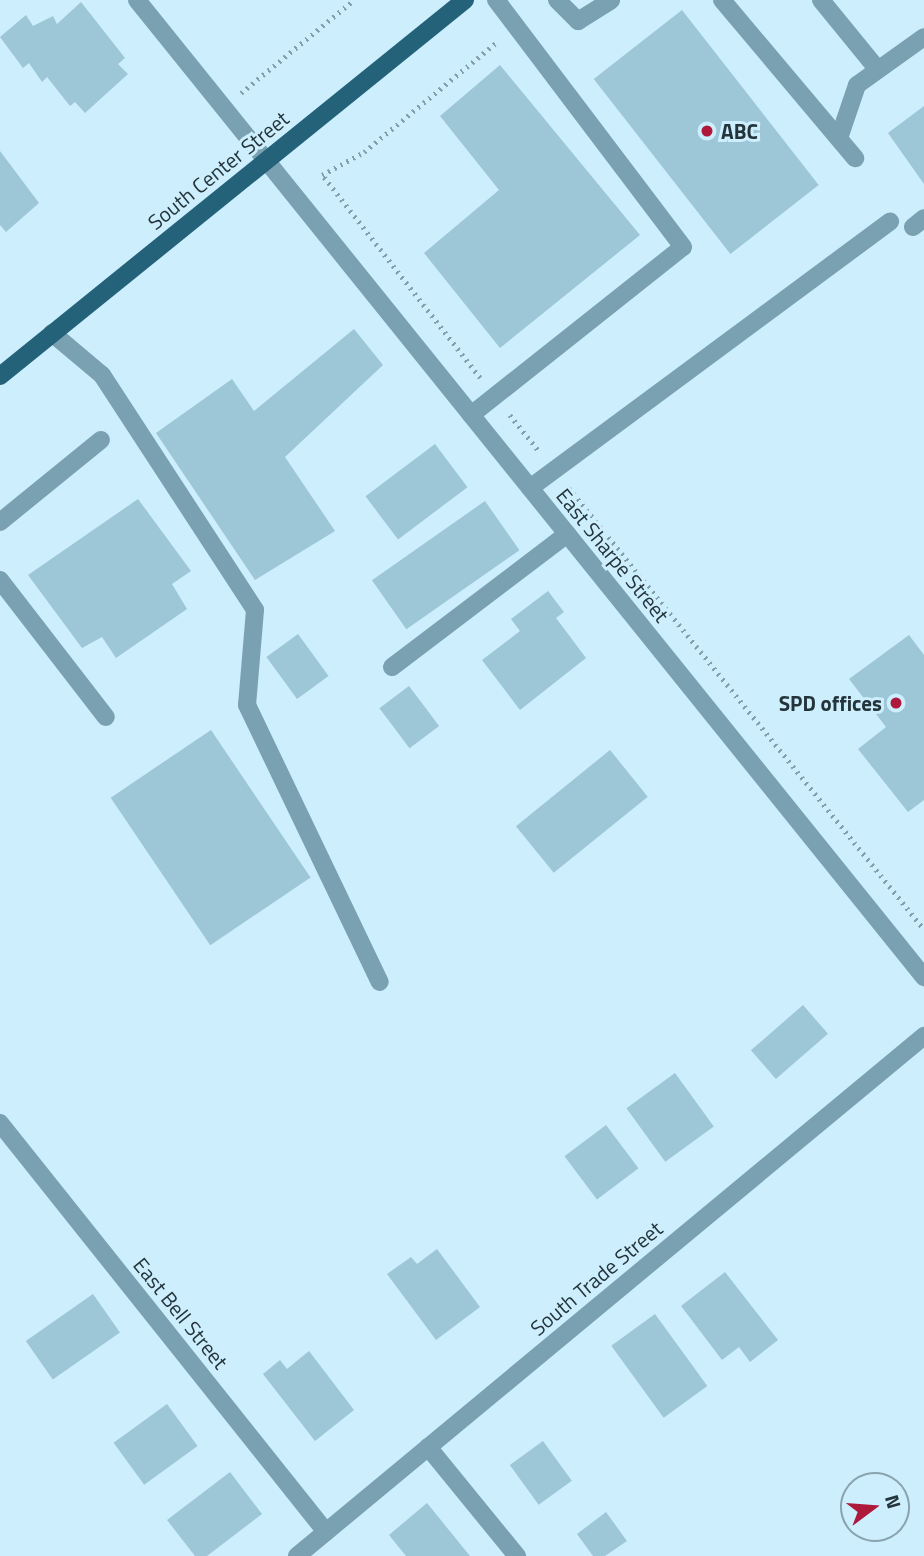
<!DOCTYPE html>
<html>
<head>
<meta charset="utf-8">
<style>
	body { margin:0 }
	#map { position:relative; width:924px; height:1556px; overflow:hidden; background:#cdeefd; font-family:"Titillium Web",sans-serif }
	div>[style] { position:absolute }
	.building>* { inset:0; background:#9dc6d7; transform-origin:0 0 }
	.path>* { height:4.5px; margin-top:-2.25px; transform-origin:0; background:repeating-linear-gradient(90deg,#859faa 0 2px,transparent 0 7px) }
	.minor>* { height:18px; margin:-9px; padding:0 9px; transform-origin:9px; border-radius:9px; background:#7aa1b1 }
	.major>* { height:18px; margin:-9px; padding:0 9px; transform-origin:9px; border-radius:9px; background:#246279 }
	.dots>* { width:19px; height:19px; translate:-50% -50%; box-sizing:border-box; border:4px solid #cdeefd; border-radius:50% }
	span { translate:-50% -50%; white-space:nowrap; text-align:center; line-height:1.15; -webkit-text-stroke:6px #cdeefd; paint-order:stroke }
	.poi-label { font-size:21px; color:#24343b; font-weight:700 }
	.left { translate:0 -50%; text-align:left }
	.right { translate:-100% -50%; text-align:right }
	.street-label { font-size:21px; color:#24343b }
	.north { position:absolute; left:840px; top:1472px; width:70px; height:70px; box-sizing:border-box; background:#cdeefd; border:2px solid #89a4af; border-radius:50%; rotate:74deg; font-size:19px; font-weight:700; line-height:28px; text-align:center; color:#24343b }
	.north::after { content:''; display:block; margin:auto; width:24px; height:32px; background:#ad183b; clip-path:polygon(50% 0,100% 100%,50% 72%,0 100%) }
</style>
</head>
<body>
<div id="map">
	<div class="building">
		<div style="clip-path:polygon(81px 2px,125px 58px,118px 64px,128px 74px,85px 113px,75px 102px,70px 106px,47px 77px,42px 82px,29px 63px,23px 68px,0 37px,26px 15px,33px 26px,53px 16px,57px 24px)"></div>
		<div style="left:682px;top:10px;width:222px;height:112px;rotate:52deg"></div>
		<div style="clip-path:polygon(500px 65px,640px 235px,500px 348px,424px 253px,499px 190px,440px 116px)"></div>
		<div style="clip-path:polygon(924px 106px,924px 184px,888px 133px)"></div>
		<div style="clip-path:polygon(0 151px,39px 203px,6px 232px,0 225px)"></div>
		<div style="clip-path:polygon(354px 329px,383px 365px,285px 457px,335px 531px,255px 580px,156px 433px,232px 379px,254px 411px)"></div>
		<div style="left:435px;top:444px;width:54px;height:87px;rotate:53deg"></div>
		<div style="clip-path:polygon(138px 499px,191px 571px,172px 584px,187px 609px,116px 658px,102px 637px,82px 648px,28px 575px)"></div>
		<div style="left:485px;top:501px;width:60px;height:138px;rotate:55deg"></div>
		<div style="clip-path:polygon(548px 591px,564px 612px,556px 618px,586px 658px,520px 710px,482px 660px,520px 631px,511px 619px)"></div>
		<div style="left:298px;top:634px;width:52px;height:39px;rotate:54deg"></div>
		<div style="clip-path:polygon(909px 635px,924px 655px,924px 800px,908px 812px,858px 749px,886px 727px,849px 679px)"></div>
		<div style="left:409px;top:686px;width:50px;height:37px;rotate:53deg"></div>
		<div style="left:211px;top:730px;width:178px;height:121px;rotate:56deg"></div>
		<div style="left:610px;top:750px;width:60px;height:121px;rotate:51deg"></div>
		<div style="left:803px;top:1005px;width:38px;height:69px;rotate:49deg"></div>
		<div style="left:675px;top:1073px;width:66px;height:60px;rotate:54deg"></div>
		<div style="left:606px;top:1125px;width:54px;height:52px;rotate:53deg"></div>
		<div style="clip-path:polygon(437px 1249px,480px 1307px,436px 1340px,387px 1274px,411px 1257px,417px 1264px)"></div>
		<div style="clip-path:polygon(725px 1272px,778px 1340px,750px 1362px,739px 1347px,722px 1360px,681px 1306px)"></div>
		<div style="left:93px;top:1294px;width:47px;height:82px;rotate:55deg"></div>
		<div style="left:655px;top:1314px;width:89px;height:54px;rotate:54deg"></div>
		<div style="clip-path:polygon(309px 1351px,354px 1410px,315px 1441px,263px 1374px,280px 1360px,287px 1369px)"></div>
		<div style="left:167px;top:1404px;width:52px;height:66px;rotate:54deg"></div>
		<div style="left:543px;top:1441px;width:49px;height:41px;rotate:54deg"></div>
		<div style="clip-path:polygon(230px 1472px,262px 1514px,207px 1556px,195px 1556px,167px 1520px)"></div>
		<div style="clip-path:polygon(427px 1503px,470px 1556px,406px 1556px,389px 1535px)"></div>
		<div style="clip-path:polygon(606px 1512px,627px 1541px,605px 1556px,593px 1556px,577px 1534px)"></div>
	</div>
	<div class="path">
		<div style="left:241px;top:93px;width:146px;rotate:-39.5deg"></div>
		<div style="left:480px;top:378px;width:257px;rotate:-127.9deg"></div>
		<div style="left:322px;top:175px;width:48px;rotate:-28.7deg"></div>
		<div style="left:364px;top:152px;width:174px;rotate:-39.6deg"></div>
		<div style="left:510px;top:415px;width:46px;rotate:51.1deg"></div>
		<div style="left:569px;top:488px;width:566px;rotate:51.17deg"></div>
	</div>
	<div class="minor">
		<div style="left:137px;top:0;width:1255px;rotate:51.15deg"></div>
		<div style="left:557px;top:0;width:30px;rotate:45deg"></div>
		<div style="left:578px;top:21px;width:39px;rotate:-32deg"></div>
		<div style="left:722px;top:0;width:207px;rotate:49.9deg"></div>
		<div style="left:821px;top:0;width:90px;rotate:50.8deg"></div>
		<div style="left:839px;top:138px;width:56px;rotate:-71.2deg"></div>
		<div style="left:857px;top:85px;width:82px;rotate:-35.6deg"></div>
		<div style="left:913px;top:227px;width:14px;rotate:-39deg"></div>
		<div style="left:52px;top:333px;width:65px;rotate:40deg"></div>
		<div style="left:102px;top:375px;width:280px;rotate:56.9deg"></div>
		<div style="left:255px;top:610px;width:95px;rotate:94.8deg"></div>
		<div style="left:247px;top:705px;width:307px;rotate:64.4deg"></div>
		<div style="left:471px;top:415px;width:270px;rotate:-38.4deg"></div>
		<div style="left:683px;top:247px;width:310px;rotate:-127.1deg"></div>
		<div style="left:530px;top:488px;width:448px;rotate:-36.5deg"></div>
		<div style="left:0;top:522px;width:130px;rotate:-39.1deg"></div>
		<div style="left:0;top:580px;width:173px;rotate:52.3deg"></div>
		<div style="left:392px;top:667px;width:220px;rotate:-37.2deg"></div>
		<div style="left:0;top:1123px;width:523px;rotate:51.44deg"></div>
		<div style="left:428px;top:1447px;width:141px;rotate:50.8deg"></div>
		<div style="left:297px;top:1556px;width:815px;rotate:-39.67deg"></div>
	</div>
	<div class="major">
		<div style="left:0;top:376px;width:598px;rotate:-38.96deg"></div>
	</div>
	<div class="dots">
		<div style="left:707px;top:131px;background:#ad183b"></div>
		<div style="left:896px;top:703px;background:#ad183b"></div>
	</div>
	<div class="poi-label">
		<span class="left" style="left:721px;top:131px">ABC</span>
		<span class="right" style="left:882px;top:703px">SPD offices</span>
	</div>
	<div class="street-label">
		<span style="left:218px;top:170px;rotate:-39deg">South Center Street</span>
		<span style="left:613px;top:555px;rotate:51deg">East Sharpe Street</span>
		<span style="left:596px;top:1278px;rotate:-40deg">South Trade Street</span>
		<span style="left:181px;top:1313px;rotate:51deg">East Bell Street</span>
	</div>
	<div class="north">N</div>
</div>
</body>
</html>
